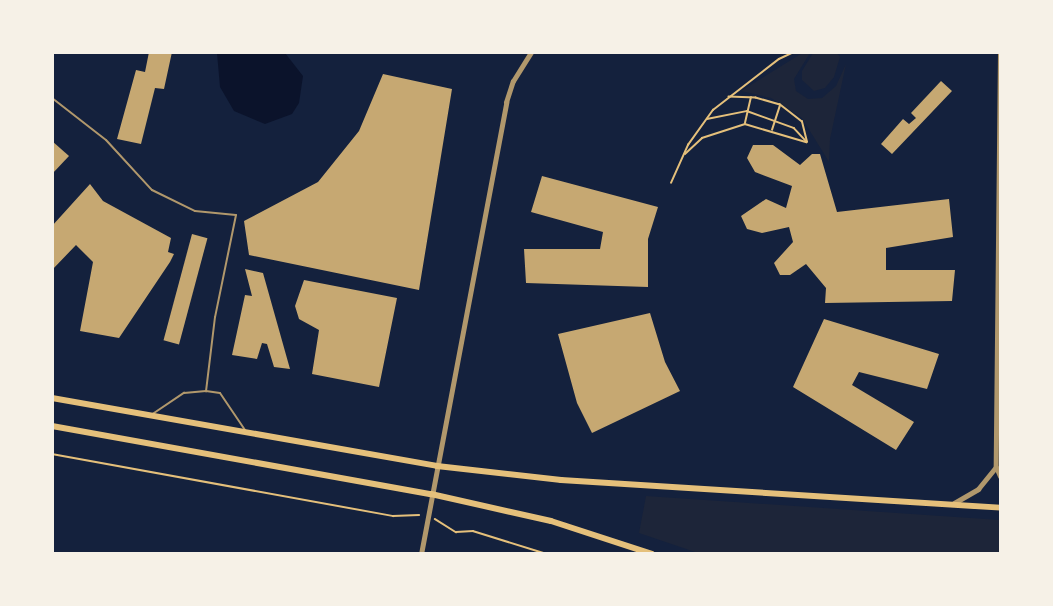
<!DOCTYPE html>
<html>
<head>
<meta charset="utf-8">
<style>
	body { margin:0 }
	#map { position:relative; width:1053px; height:606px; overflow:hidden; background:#14213d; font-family:Raleway,sans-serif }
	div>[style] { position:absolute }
	.green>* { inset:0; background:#1d2539 }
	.water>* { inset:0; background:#0b132b }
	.building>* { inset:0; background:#c6a872; transform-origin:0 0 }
	.path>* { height:1.5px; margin:-0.75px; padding:0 0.75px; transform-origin:0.75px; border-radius:0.75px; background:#e5c07b }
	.service>* { height:2px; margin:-1px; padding:0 1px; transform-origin:1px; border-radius:1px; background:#b1986c }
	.tertiary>* { height:5px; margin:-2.5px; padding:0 2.5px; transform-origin:2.5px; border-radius:2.5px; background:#b1986c }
	.secondary>* { height:6px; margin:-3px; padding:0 3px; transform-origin:3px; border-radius:3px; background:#e5c07b }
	span { translate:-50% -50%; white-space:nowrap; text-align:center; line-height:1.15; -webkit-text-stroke:6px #f6f1e7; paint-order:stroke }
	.frame { position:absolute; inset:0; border:54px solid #f6f1e7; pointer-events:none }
</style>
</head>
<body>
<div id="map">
	<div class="green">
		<div style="clip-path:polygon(804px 52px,810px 53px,794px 79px,796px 91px,808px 99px,822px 98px,836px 86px,846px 64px,830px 139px,829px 162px,802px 118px,771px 98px,741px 91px)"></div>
		<div style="clip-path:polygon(813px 53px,837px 53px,840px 57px,834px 77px,825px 88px,814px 91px,802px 80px,802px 71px)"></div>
		<div style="clip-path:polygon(646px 496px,1000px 520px,1000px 553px,698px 553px,639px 533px)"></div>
	</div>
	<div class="water">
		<div style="clip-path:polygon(217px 53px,285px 53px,303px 76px,299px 103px,292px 114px,265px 124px,234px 111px,220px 87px)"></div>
	</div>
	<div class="building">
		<div style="clip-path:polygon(149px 52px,172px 52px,164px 89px,155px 88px,141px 144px,117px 139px,136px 70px,145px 72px)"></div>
		<div style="clip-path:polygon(383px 74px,452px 89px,419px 290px,249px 255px,244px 221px,318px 182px,359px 131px)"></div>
		<div style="clip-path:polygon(941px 81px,952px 91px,892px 154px,881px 144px,903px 119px,909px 124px,916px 118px,911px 113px)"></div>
		<div style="clip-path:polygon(52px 141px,69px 156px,52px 174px)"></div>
		<div style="clip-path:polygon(753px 145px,773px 145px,800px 165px,812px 154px,820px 154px,837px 212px,949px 199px,953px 237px,886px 248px,886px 270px,955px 270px,952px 301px,825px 303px,826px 288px,806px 264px,790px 275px,780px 275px,774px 263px,793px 242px,789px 227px,762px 233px,747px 229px,741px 216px,766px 199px,786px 208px,792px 186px,755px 172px,747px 158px)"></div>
		<div style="clip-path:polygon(542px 176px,658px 207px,648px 239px,648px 287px,526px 283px,524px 249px,600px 249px,603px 232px,531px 212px)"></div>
		<div style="clip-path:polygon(90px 184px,103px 201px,171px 238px,168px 252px,174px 254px,170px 262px,119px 338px,80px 331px,93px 262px,76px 245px,52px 270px,52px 226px)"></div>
		<div style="left:192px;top:234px;width:16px;height:110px;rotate:15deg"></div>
		<div style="clip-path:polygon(245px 269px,263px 273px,290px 369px,274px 367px,267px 344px,262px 343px,257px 359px,232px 355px,245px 295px,252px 296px)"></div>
		<div style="clip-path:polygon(304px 280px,397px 298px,379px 387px,312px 374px,319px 330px,299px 319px,295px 306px)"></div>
		<div style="clip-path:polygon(650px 313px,665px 362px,680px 391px,592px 433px,577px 403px,558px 334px)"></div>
		<div style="clip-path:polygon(824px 319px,939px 354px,927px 389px,859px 372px,852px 385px,914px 422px,896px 450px,793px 387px)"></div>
	</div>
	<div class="path">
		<div style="left:707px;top:119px;width:41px;rotate:-11.3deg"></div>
		<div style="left:747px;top:111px;width:50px;rotate:19.9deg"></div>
		<div style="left:794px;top:128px;width:19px;rotate:47deg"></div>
		<div style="left:807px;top:142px;width:21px;rotate:-104deg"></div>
		<div style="left:802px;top:122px;width:28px;rotate:-142deg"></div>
		<div style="left:780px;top:105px;width:25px;rotate:-164deg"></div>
		<div style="left:756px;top:98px;width:27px;rotate:-178deg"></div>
		<div style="left:745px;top:123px;width:26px;rotate:-77deg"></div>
		<div style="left:772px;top:130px;width:25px;rotate:-72deg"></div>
		<div style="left:685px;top:154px;width:23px;rotate:-43deg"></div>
		<div style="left:702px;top:138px;width:45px;rotate:-18deg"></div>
		<div style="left:745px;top:124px;width:64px;rotate:16.4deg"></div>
		<div style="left:671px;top:183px;width:42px;rotate:-65.9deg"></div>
		<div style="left:688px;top:145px;width:43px;rotate:-54.5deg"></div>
		<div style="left:713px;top:110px;width:83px;rotate:-37.7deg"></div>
		<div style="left:779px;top:59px;width:17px;rotate:-25deg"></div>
		<div style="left:52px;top:454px;width:347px;rotate:10.3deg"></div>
		<div style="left:393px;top:516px;width:26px;rotate:-2deg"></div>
		<div style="left:435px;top:519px;width:25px;rotate:32deg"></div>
		<div style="left:456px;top:532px;width:17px;rotate:-3deg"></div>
		<div style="left:473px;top:531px;width:77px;rotate:17.3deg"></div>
	</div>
	<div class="service">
		<div style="left:52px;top:98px;width:68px;rotate:37.9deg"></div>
		<div style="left:106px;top:140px;width:68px;rotate:47.4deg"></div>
		<div style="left:152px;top:190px;width:48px;rotate:26deg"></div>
		<div style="left:195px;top:211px;width:41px;rotate:5.6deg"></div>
		<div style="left:236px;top:215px;width:104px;rotate:101.6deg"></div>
		<div style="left:215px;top:317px;width:75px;rotate:96.9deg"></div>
		<div style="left:151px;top:415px;width:40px;rotate:-34deg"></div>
		<div style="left:184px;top:393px;width:22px;rotate:-5deg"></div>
		<div style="left:206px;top:391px;width:14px;rotate:8deg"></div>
		<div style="left:220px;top:393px;width:45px;rotate:56deg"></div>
	</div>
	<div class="tertiary">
		<div style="left:1000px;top:52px;width:415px;rotate:90.6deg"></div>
		<div style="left:996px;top:467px;width:10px;rotate:66deg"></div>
		<div style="left:954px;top:503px;width:28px;rotate:-30deg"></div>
		<div style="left:978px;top:489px;width:28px;rotate:-51deg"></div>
		<div style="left:421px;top:554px;width:460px;rotate:-79.3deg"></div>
		<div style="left:506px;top:102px;width:22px;rotate:-72deg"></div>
		<div style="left:513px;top:81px;width:34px;rotate:-58deg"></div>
	</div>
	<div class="secondary">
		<div style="left:52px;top:398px;width:391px;rotate:10deg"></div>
		<div style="left:437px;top:466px;width:125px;rotate:6.4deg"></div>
		<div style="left:561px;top:480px;width:440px;rotate:3.6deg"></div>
		<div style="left:52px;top:426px;width:385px;rotate:10.2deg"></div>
		<div style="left:431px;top:494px;width:123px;rotate:12.7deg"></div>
		<div style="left:551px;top:521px;width:106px;rotate:18.1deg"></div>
	</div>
	<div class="frame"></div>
</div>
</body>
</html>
